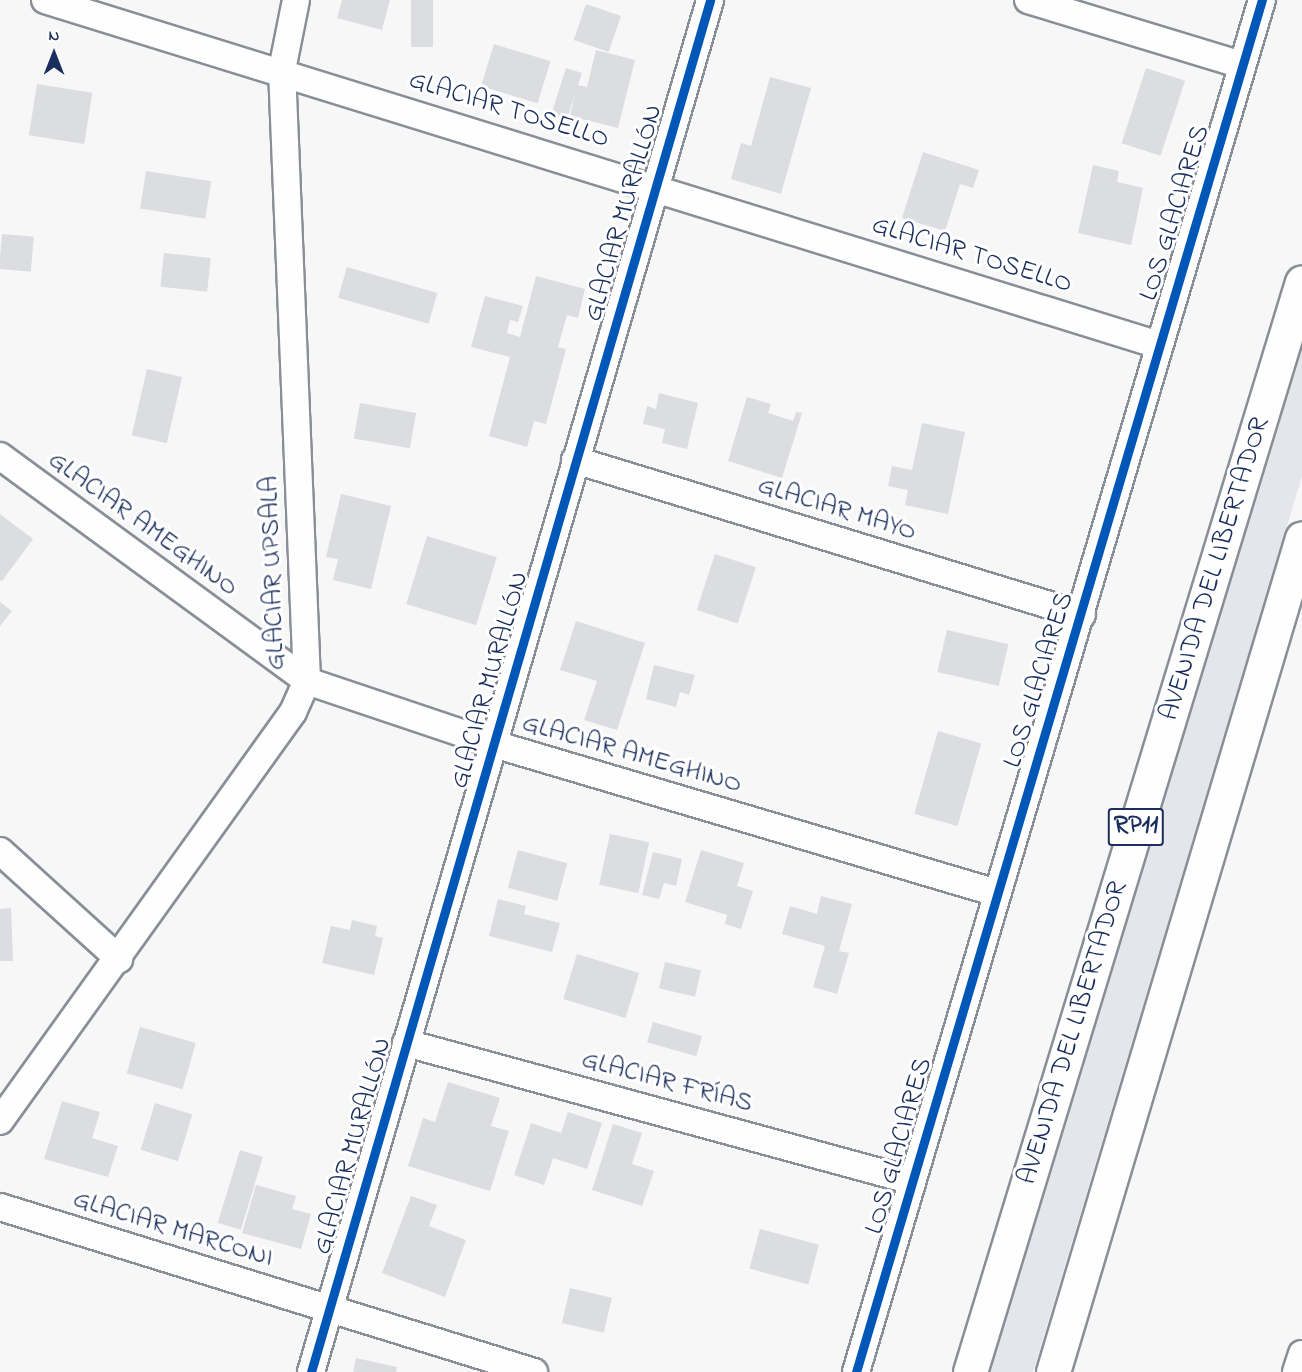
<!DOCTYPE html>
<html>
<head>
<meta charset="utf-8">
<style>
	body { margin:0 }
	#map { position:relative; width:1302px; height:1372px; overflow:hidden; background:#f7f7f8; font-family:"Indie Flower",sans-serif }
	div>[style] { position:absolute }
	.green>* { inset:0; background:#e5e6ec }
	.building>* { inset:0; background:#dcdde0; transform-origin:0 0 }
	.roads { filter:drop-shadow(2px 0 #8a8e97) drop-shadow(-2px 0 #8a8e97) drop-shadow(0 2px #8a8e97) drop-shadow(0 -2px #8a8e97) }
	.street>* { height:26px; margin:-13px; padding:0 13px; transform-origin:13px; border-radius:13px; background:#fefefe }
	.primary>* { height:33px; margin:-16.5px; padding:0 16.5px; transform-origin:16.5px; border-radius:16.5px; background:#fefefe }
	.cycleway>* { height:9px; margin:-4.5px; padding:0 4.5px; transform-origin:4.5px; border-radius:4.5px; background:#0057b8 }
	span { translate:-50% -50%; white-space:nowrap; text-align:center; line-height:1.15; -webkit-text-stroke:6px #fff; paint-order:stroke }
	.shield-label span { padding:2px 4px; background:#fff; border:2px solid; border-radius:4px; -webkit-text-stroke-width:0 }
	.shield-label { font-size:26px; color:#1b2f5e; font-weight:700 }
	.street-label { font-size:27px; color:#1b2f5e }
	.north { position:absolute; left:24px; top:24px; width:60px; height:60px; -webkit-text-stroke:4px #fff; paint-order:stroke; rotate:0deg; font-size:16px; font-weight:700; line-height:24px; text-align:center; color:#1b2f5e }
	.north::after { content:''; display:block; margin:auto; width:21px; height:27px; background:#1b2f5e; clip-path:polygon(50% 0,100% 100%,50% 72%,0 100%) }
</style>
</head>
<body>
<div id="map">
	<div class="green">
		<div style="clip-path:polygon(1302px 341px,1302px 476px,1033px 1372px,988px 1372px)"></div>
	</div>
	<div class="building">
		<div style="clip-path:polygon(342px 0,390px 0,382px 30px,337px 18px)"></div>
		<div style="left:411px;top:0;width:22px;height:47px"></div>
		<div style="left:586px;top:4px;width:37px;height:38px;rotate:19deg"></div>
		<div style="left:494px;top:44px;width:59px;height:44px;rotate:17deg"></div>
		<div style="clip-path:polygon(596px 50px,635px 60px,618px 128px,570px 116px,576px 91px,567px 120px,551px 115px,566px 68px,582px 73px,578px 85px,587px 87px)"></div>
		<div style="left:1146px;top:68px;width:41px;height:79px;rotate:18deg"></div>
		<div style="clip-path:polygon(770px 77px,811px 88px,781px 194px,731px 179px,741px 143px,751px 146px)"></div>
		<div style="left:37px;top:84px;width:56px;height:52px;rotate:9deg"></div>
		<div style="clip-path:polygon(923px 152px,979px 170px,973px 188px,960px 184px,945px 231px,902px 218px)"></div>
		<div style="clip-path:polygon(1093px 165px,1119px 171px,1117px 182px,1143px 188px,1131px 245px,1078px 233px)"></div>
		<div style="left:146px;top:171px;width:66px;height:38px;rotate:9deg"></div>
		<div style="left:2px;top:234px;width:32px;height:35px;rotate:5deg"></div>
		<div style="left:164px;top:253px;width:47px;height:34px;rotate:6deg"></div>
		<div style="left:347px;top:267px;width:94px;height:32px;rotate:16deg"></div>
		<div style="clip-path:polygon(536px 276px,585px 289px,578px 318px,567px 315px,558px 347px,566px 349px,546px 424px,534px 421px,527px 447px,489px 436px,510px 357px,471px 347px,485px 296px,523px 306px,518px 322px,510px 320px,507px 333px,520px 337px)"></div>
		<div style="left:147px;top:369px;width:36px;height:68px;rotate:13deg"></div>
		<div style="clip-path:polygon(659px 393px,698px 403px,687px 449px,662px 443px,665px 429px,643px 424px,647px 406px,656px 409px)"></div>
		<div style="clip-path:polygon(747px 397px,771px 404px,768px 413px,793px 421px,796px 412px,802px 413px,782px 478px,728px 461px)"></div>
		<div style="left:360px;top:403px;width:57px;height:36px;rotate:10deg"></div>
		<div style="clip-path:polygon(922px 423px,965px 432px,948px 514px,905px 505px,908px 490px,888px 486px,892px 466px,912px 470px)"></div>
		<div style="clip-path:polygon(341px 494px,391px 506px,371px 589px,333px 580px,338px 559px,326px 557px)"></div>
		<div style="clip-path:polygon(0 514px,33px 539px,2px 581px,0 580px)"></div>
		<div style="left:427px;top:536px;width:73px;height:71px;rotate:17deg"></div>
		<div style="left:715px;top:554px;width:43px;height:59px;rotate:18deg"></div>
		<div style="clip-path:polygon(0 602px,12px 611px,0 626px)"></div>
		<div style="clip-path:polygon(576px 621px,645px 643px,617px 730px,584px 720px,597px 681px,560px 670px)"></div>
		<div style="left:947px;top:630px;width:63px;height:43px;rotate:13deg"></div>
		<div style="clip-path:polygon(654px 665px,695px 675px,689px 695px,680px 692px,676px 707px,646px 699px)"></div>
		<div style="left:938px;top:731px;width:45px;height:86px;rotate:16deg"></div>
		<div style="left:610px;top:834px;width:40px;height:52px;rotate:12deg"></div>
		<div style="left:518px;top:850px;width:51px;height:39px;rotate:15deg"></div>
		<div style="clip-path:polygon(701px 850px,744px 863px,737px 886px,753px 891px,741px 929px,725px 924px,727px 915px,685px 902px)"></div>
		<div style="clip-path:polygon(653px 852px,682px 859px,676px 886px,664px 883px,659px 899px,642px 895px)"></div>
		<div style="clip-path:polygon(821px 896px,852px 904px,839px 951px,849px 953px,837px 994px,813px 987px,825px 946px,782px 934px,790px 906px,817px 914px)"></div>
		<div style="clip-path:polygon(498px 899px,526px 906px,524px 914px,560px 923px,552px 952px,489px 936px)"></div>
		<div style="clip-path:polygon(11px 908px,13px 961px,0 961px,0 909px)"></div>
		<div style="clip-path:polygon(352px 920px,377px 926px,375px 936px,383px 938px,374px 975px,322px 963px,331px 926px,350px 930px)"></div>
		<div style="left:577px;top:954px;width:65px;height:47px;rotate:17deg"></div>
		<div style="left:665px;top:962px;width:37px;height:27px;rotate:13deg"></div>
		<div style="left:653px;top:1022px;width:51px;height:21px;rotate:16deg"></div>
		<div style="left:140px;top:1027px;width:58px;height:48px;rotate:16deg"></div>
		<div style="clip-path:polygon(448px 1082px,500px 1098px,491px 1126px,509px 1131px,490px 1191px,408px 1166px,423px 1118px,435px 1122px)"></div>
		<div style="clip-path:polygon(62px 1101px,100px 1112px,92px 1138px,118px 1146px,108px 1177px,44px 1159px)"></div>
		<div style="left:155px;top:1103px;width:39px;height:49px;rotate:17deg"></div>
		<div style="clip-path:polygon(568px 1112px,602px 1123px,587px 1169px,553px 1158px,544px 1185px,514px 1175px,531px 1123px,561px 1133px)"></div>
		<div style="clip-path:polygon(613px 1124px,642px 1133px,632px 1164px,654px 1171px,642px 1206px,592px 1190px)"></div>
		<div style="left:240px;top:1150px;width:24px;height:76px;rotate:17deg"></div>
		<div style="clip-path:polygon(256px 1185px,296px 1196px,292px 1209px,311px 1214px,301px 1249px,242px 1233px)"></div>
		<div style="clip-path:polygon(411px 1196px,437px 1205px,429px 1226px,466px 1240px,445px 1297px,382px 1273px)"></div>
		<div style="left:760px;top:1229px;width:61px;height:41px;rotate:15deg"></div>
		<div style="left:570px;top:1288px;width:43px;height:36px;rotate:13deg"></div>
		<div style="clip-path:polygon(356px 1358px,397px 1367px,396px 1372px,353px 1372px)"></div>
	</div>
	<div class="roads">
		<div class="street">
			<div style="left:45px;top:0;width:1166px;rotate:17.21deg"></div>
			<div style="left:1028px;top:0;width:224px;rotate:16.9deg"></div>
			<div style="left:0;top:456px;width:381px;rotate:36.2deg"></div>
			<div style="left:307px;top:681px;width:200px;rotate:18.6deg"></div>
			<div style="left:497px;top:745px;width:521px;rotate:16.49deg"></div>
			<div style="left:575px;top:460px;width:530px;rotate:17deg"></div>
			<div style="left:0;top:851px;width:161px;rotate:42.2deg"></div>
			<div style="left:406px;top:1043px;width:525px;rotate:15.23deg"></div>
			<div style="left:0;top:1121px;width:503px;rotate:-54.38deg"></div>
			<div style="left:293px;top:712px;width:34px;rotate:-66deg"></div>
			<div style="left:307px;top:681px;width:612px;rotate:-92.34deg"></div>
			<div style="left:282px;top:70px;width:71px;rotate:-78.7deg"></div>
			<div style="left:0;top:1207px;width:559px;rotate:17.17deg"></div>
			<div style="left:311px;top:1372px;width:1429px;rotate:-73.78deg"></div>
			<div style="left:856px;top:1372px;width:1431px;rotate:-73.52deg"></div>
			<div style="left:1296px;top:1372px;width:19px;rotate:-72deg"></div>
		</div>
		<div class="primary">
			<div style="left:970px;top:1372px;width:1139px;rotate:-73.06deg"></div>
			<div style="left:1053px;top:1372px;width:870px;rotate:-73.38deg"></div>
		</div>
	</div>
	<div class="cycleway">
		<div style="left:311px;top:1372px;width:1429px;rotate:-73.78deg"></div>
		<div style="left:856px;top:1372px;width:1431px;rotate:-73.52deg"></div>
	</div>
	<div class="shield-label">
		<span style="left:1136px;top:827px">RP11</span>
	</div>
	<div class="street-label">
		<span style="left:509px;top:110px;rotate:17deg">GLACIAR TOSELLO</span>
		<span style="left:624px;top:213px;rotate:-74deg">GLACIAR MURALLÓN</span>
		<span style="left:1175px;top:213px;rotate:-73deg">LOS GLACIARES</span>
		<span style="left:972px;top:255px;rotate:17deg">GLACIAR TOSELLO</span>
		<span style="left:837px;top:509px;rotate:17deg">GLACIAR MAYO</span>
		<span style="left:143px;top:524px;rotate:36deg">GLACIAR AMEGHINO</span>
		<span style="left:1215px;top:569px;rotate:-73deg">AVENIDA DEL LIBERTADOR</span>
		<span style="left:273px;top:573px;rotate:-92deg">GLACIAR UPSALA</span>
		<span style="left:490px;top:680px;rotate:-74deg">GLACIAR MURALLÓN</span>
		<span style="left:1039px;top:680px;rotate:-73deg">LOS GLACIARES</span>
		<span style="left:632px;top:754px;rotate:16deg">GLACIAR AMEGHINO</span>
		<span style="left:1073px;top:1033px;rotate:-73deg">AVENIDA DEL LIBERTADOR</span>
		<span style="left:667px;top:1082px;rotate:15deg">GLACIAR FRÍAS</span>
		<span style="left:353px;top:1146px;rotate:-74deg">GLACIAR MURALLÓN</span>
		<span style="left:899px;top:1146px;rotate:-74deg">LOS GLACIARES</span>
		<span style="left:173px;top:1229px;rotate:17deg">GLACIAR MARCONI</span>
	</div>
	<div class="north">N</div>
</div>
</body>
</html>
